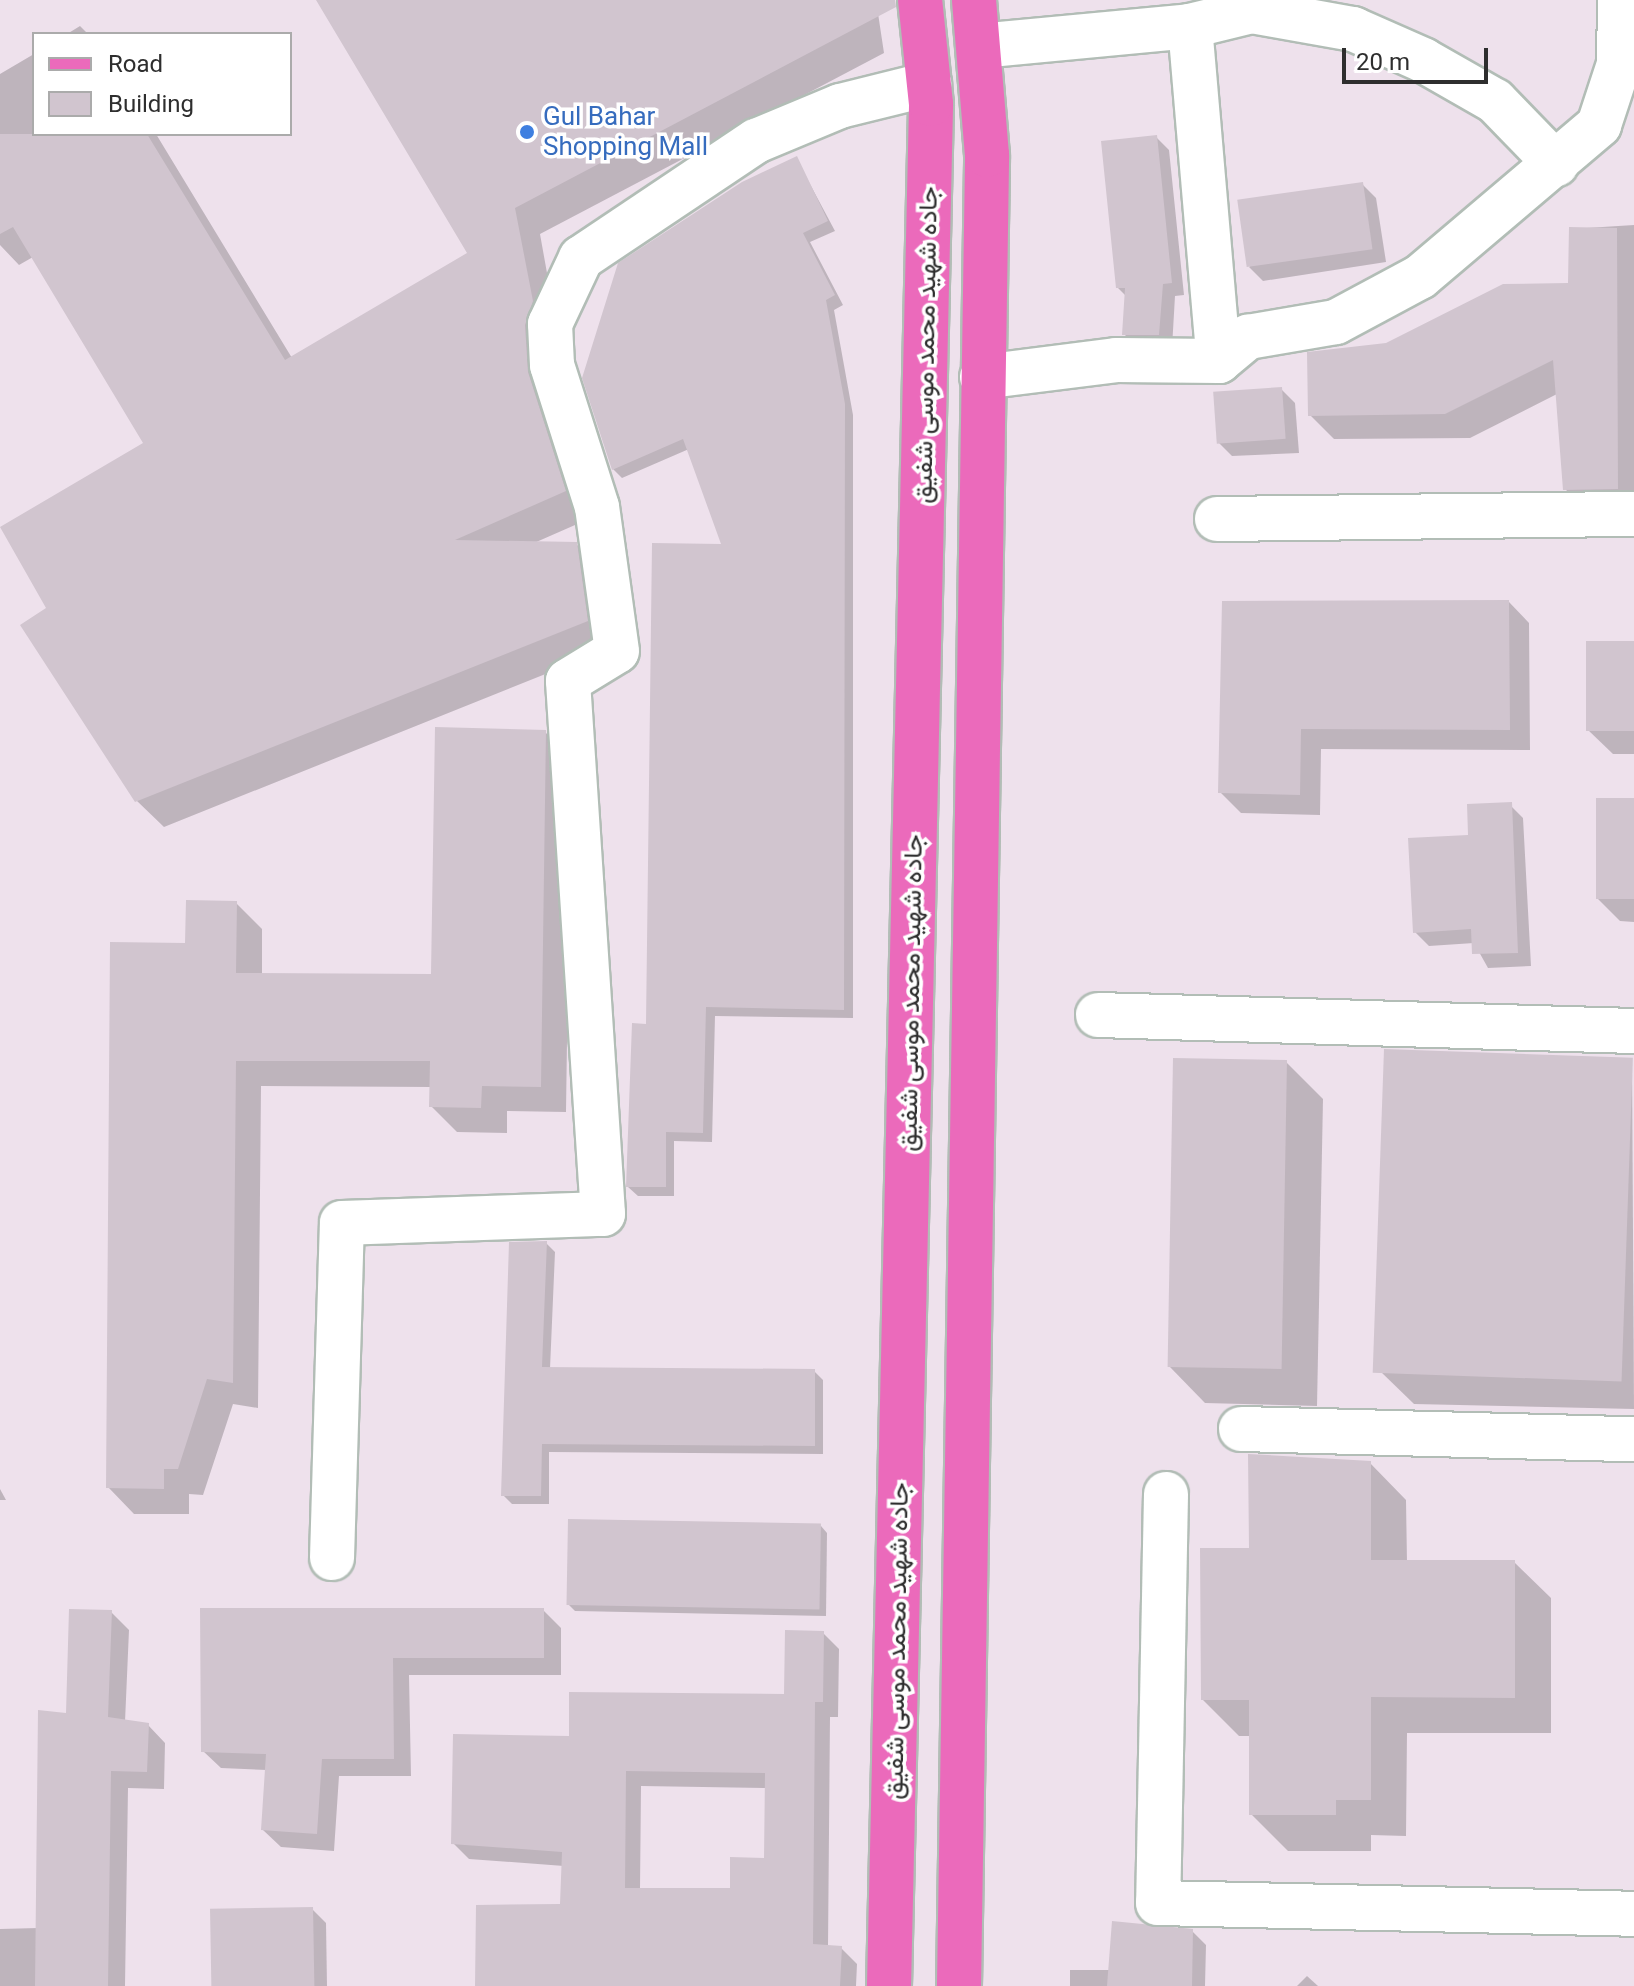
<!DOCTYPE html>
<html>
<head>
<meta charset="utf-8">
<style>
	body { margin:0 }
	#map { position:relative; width:1634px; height:1986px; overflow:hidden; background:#eee1ec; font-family:Roboto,Vazirmatn,sans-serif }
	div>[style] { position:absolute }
	.shadow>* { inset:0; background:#0003 }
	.building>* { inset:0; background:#d1c5cf; transform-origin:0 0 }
	.roads { filter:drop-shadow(2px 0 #b2bdb6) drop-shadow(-2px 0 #b2bdb6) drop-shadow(0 2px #b2bdb6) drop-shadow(0 -2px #b2bdb6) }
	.minor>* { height:44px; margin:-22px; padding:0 22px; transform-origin:22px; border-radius:22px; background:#fff }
	.major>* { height:44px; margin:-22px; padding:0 22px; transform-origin:22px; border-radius:22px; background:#eb6abb }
	.dots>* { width:22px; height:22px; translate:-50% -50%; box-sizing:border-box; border:4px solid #fff; border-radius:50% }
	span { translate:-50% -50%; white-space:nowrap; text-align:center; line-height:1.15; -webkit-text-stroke:7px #fff; paint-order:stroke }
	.shop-label { font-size:26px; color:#366cbe }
	.left { translate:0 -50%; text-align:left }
	.street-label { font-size:26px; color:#2e2e2e }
	.legend { position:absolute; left:32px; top:32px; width:260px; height:104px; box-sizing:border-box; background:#fff; border:2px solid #ababab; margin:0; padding:10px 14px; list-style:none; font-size:24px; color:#2e2e2e }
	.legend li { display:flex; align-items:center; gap:16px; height:40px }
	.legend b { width:40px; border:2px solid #ababab }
	.scale { position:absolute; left:1342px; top:48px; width:146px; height:36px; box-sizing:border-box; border:4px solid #2e2e2e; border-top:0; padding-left:10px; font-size:24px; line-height:28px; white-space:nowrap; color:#2e2e2e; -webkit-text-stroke:6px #fff; paint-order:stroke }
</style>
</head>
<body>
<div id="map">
	<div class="shadow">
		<div style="clip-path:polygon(318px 0,876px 0,884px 53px,540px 234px,591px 518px,534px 543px,576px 544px,603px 570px,613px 647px,164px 827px,137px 801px,48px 608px,146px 444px,33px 257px,19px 265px,0 245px,0 74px,34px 54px,34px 134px,156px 134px,292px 358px,470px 254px)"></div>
		<div style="clip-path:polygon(80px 26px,88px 34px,67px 34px)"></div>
		<div style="clip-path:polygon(1156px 137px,1169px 150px,1184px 295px,1175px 296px,1172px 348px,1137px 347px,1124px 334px,1126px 296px,1118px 288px)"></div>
		<div style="clip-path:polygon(796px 158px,835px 231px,810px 242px,843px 305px,834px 310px,853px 415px,853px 1018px,715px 1016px,712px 1142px,674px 1141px,674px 1196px,638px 1196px,628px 1187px,648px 1026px,723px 546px,689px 449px,622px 478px,613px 469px)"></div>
		<div style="clip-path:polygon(1362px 184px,1376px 198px,1386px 262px,1263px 281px,1249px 267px)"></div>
		<div style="clip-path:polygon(1634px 225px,1634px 513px,1590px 513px,1565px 489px,1557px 394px,1470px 438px,1334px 439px,1310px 415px,1386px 345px,1570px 285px,1571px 229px)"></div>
		<div style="clip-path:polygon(1281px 389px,1295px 403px,1299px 453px,1232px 456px,1218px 442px)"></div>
		<div style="clip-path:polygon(1509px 602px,1529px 623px,1530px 750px,1321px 749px,1320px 815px,1241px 813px,1220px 792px,1224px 603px)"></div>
		<div style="clip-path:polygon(1634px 643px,1634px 754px,1613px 754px,1588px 730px)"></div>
		<div style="clip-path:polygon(545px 732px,571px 758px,566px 1112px,507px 1111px,507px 1133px,457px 1132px,431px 1106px,431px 1087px,261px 1086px,258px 1408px,233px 1404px,203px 1495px,189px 1494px,189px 1514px,134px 1514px,108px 1487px,187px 945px,236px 903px,262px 929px,262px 975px,433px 976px)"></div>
		<div style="clip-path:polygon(1634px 800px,1634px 922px,1620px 921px,1596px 897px)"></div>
		<div style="clip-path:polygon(1509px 804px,1523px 818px,1531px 966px,1488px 968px,1474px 943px,1429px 946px,1415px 932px,1470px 837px)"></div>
		<div style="clip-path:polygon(1632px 1058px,1634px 1409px,1414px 1404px,1381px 1372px)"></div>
		<div style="clip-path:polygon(1286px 1062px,1323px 1099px,1317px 1406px,1205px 1403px,1169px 1366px)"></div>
		<div style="clip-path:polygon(546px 1243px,555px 1252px,550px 1369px,814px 1371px,823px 1380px,823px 1454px,549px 1452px,549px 1504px,512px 1504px,503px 1495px)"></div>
		<div style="clip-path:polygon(1370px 1463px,1406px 1500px,1407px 1562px,1514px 1562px,1551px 1598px,1551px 1733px,1407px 1733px,1406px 1836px,1371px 1835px,1371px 1851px,1288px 1851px,1251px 1814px,1251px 1736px,1239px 1736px,1203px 1700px,1251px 1550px)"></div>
		<div style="clip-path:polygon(0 1489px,6px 1500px,0 1500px)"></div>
		<div style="clip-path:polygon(821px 1526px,827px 1533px,826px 1616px,575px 1611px,568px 1604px)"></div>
		<div style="clip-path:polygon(202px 1610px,543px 1610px,561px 1628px,561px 1675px,409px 1675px,411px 1776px,339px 1776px,334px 1851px,281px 1847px,263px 1830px,267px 1770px,221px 1768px,203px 1751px)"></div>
		<div style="clip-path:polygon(111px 1612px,129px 1630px,125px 1722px,148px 1725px,165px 1743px,164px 1789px,128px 1788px,125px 1986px,0 1986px,0 1929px,38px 1928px,68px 1715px)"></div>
		<div style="clip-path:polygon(evenodd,823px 1633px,839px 1649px,838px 1717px,830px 1717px,828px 1947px,841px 1948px,857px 1964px,856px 1986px,477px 1986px,562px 1906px,564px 1866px,469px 1859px,453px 1843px,570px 1738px,786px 1696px,823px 1633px,641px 1786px,767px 1788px,766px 1860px,732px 1890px,640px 1890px,641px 1786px)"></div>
		<div style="clip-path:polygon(312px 1909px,326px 1923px,327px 1986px,214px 1986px)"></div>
		<div style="clip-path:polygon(1192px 1931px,1206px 1945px,1205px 1986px,1070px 1986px,1070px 1970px,1110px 1970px)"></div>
		<div style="clip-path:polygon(1307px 1976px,1318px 1986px,1297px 1986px)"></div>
	</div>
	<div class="building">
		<div style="clip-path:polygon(316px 0,895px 0,896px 7px,515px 208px,533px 301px,525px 325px,528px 372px,566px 491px,455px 540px,577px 542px,588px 621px,135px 802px,20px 625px,46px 608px,0 527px,143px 443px,13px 227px,0 234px,0 134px,147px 134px,285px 360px,467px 253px)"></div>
		<div style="clip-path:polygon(1157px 135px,1172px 283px,1163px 284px,1159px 335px,1122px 335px,1125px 288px,1116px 288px,1101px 141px)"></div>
		<div style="clip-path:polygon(797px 156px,828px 221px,803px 233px,835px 295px,826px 300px,845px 404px,844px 1010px,706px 1007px,703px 1133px,666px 1132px,666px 1187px,626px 1187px,632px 1023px,646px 1024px,652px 543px,721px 544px,683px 439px,612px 470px,582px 378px,618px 263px,742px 182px)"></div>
		<div style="left:1363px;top:182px;width:68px;height:127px;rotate:82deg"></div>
		<div style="clip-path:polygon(1569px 227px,1617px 228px,1618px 489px,1563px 490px,1553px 360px,1445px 414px,1308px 416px,1307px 352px,1386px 343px,1503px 284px,1568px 283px)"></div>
		<div style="left:1282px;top:387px;width:52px;height:69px;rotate:86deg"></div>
		<div style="clip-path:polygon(1509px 600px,1510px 730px,1301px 729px,1300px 795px,1218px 793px,1222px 601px)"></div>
		<div style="left:1634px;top:641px;width:90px;height:48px;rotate:90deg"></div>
		<div style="clip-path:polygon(435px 727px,546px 730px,541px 1087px,482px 1086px,481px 1108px,429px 1107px,430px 1061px,236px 1061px,233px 1383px,207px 1379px,178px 1469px,164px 1469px,164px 1489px,106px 1488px,110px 942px,185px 943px,186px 900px,237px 901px,236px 973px,431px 974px)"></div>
		<div style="left:1634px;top:798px;width:101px;height:38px;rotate:90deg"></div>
		<div style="clip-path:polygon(1512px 802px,1518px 953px,1472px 954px,1471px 929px,1413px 933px,1408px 838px,1468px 835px,1467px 804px)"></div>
		<div style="left:1384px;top:1049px;width:249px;height:324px;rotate:2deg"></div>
		<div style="left:1173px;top:1058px;width:114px;height:309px;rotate:1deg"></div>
		<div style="clip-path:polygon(547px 1241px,542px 1367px,815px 1369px,815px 1446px,542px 1444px,541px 1496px,501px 1496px,509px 1242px)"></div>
		<div style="clip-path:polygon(1248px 1454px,1371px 1461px,1371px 1560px,1515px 1560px,1515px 1698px,1371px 1697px,1371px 1800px,1336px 1800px,1336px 1815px,1249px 1815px,1249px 1700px,1201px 1700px,1200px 1548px,1249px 1548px)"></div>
		<div style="left:568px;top:1519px;width:253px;height:86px;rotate:1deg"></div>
		<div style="clip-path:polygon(200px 1608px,544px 1608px,544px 1658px,393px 1658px,394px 1759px,322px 1759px,317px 1834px,261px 1830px,266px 1754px,201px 1752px)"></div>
		<div style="clip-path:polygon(69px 1609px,112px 1610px,108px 1717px,149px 1723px,147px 1772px,111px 1771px,108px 1986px,35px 1986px,38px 1710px,66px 1713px)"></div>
		<div style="clip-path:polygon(evenodd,785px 1630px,824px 1631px,823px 1702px,815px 1702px,813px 1944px,842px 1946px,840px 1986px,475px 1986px,476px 1905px,560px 1904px,562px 1852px,451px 1844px,453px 1734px,569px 1736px,569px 1692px,784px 1694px,785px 1630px,626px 1771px,765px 1773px,764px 1858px,730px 1857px,730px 1888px,625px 1888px,626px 1771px)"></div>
		<div style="left:313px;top:1907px;width:79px;height:103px;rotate:89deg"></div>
		<div style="clip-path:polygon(1112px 1921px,1193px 1929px,1192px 1986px,1107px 1986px)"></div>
	</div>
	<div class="roads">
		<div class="minor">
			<div style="left:1252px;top:11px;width:103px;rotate:10.1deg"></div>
			<div style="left:1353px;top:29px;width:77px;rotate:23.9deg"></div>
			<div style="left:1423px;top:60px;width:83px;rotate:29.7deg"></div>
			<div style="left:1495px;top:101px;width:88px;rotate:45.9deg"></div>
			<div style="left:1190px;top:26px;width:336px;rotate:85.1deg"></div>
			<div style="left:979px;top:46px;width:212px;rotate:-5.4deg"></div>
			<div style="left:1190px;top:26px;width:64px;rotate:-13.6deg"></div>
			<div style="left:1252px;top:11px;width:16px;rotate:-43deg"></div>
			<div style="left:982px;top:377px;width:135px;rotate:-7.2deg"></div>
			<div style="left:1116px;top:360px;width:103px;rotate:0.6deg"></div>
			<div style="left:1219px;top:361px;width:38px;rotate:-40deg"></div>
			<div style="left:1248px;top:337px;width:89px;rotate:-9.7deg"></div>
			<div style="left:1336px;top:322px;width:95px;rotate:-28.2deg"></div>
			<div style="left:1420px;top:277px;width:235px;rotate:-40.3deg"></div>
			<div style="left:1599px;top:125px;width:64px;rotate:-71.8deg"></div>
			<div style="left:1619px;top:64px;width:64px;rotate:-89.1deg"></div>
			<div style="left:1217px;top:519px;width:417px;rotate:-0.7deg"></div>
			<div style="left:1098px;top:1015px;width:536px;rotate:1.71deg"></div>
			<div style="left:1241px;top:1429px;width:393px;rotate:1.5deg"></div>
			<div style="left:1166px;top:1494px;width:409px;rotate:91.1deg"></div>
			<div style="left:1158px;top:1903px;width:476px;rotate:1.3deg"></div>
			<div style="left:332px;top:1558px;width:335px;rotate:-88.3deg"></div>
			<div style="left:342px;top:1223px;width:261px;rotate:-2deg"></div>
			<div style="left:603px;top:1214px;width:534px;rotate:-93.76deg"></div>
			<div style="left:568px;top:681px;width:57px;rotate:-31.5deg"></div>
			<div style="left:617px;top:651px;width:145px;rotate:-97.9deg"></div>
			<div style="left:597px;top:507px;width:149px;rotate:-107.6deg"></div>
			<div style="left:552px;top:365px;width:41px;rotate:-92.8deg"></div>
			<div style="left:550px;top:324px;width:73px;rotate:-64.8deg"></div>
			<div style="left:581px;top:258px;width:211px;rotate:-33.8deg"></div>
			<div style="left:756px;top:141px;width:91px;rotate:-22.6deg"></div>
			<div style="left:840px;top:106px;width:92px;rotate:-13.9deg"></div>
		</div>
		<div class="major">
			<div style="left:889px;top:1986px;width:1882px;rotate:-88.72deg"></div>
			<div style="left:931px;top:104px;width:105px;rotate:-96deg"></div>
			<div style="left:959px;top:1986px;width:1831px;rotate:-89.12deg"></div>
			<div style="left:987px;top:155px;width:156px;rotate:-94.8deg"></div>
		</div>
	</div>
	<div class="dots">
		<div style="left:527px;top:132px;background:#3f7fe0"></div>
	</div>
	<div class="shop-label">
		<span class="left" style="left:543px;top:132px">Gul Bahar<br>Shopping Mall</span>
	</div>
	<div class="street-label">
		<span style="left:926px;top:345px;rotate:-89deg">جاده شهید محمد موسی شفیق</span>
		<span style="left:911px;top:993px;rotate:-89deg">جاده شهید محمد موسی شفیق</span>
		<span style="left:897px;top:1641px;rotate:-89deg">جاده شهید محمد موسی شفیق</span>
	</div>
	<ul class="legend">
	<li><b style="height:10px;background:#eb6abb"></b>Road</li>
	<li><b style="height:22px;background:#d1c5cf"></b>Building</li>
	</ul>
	<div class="scale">20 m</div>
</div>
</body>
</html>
